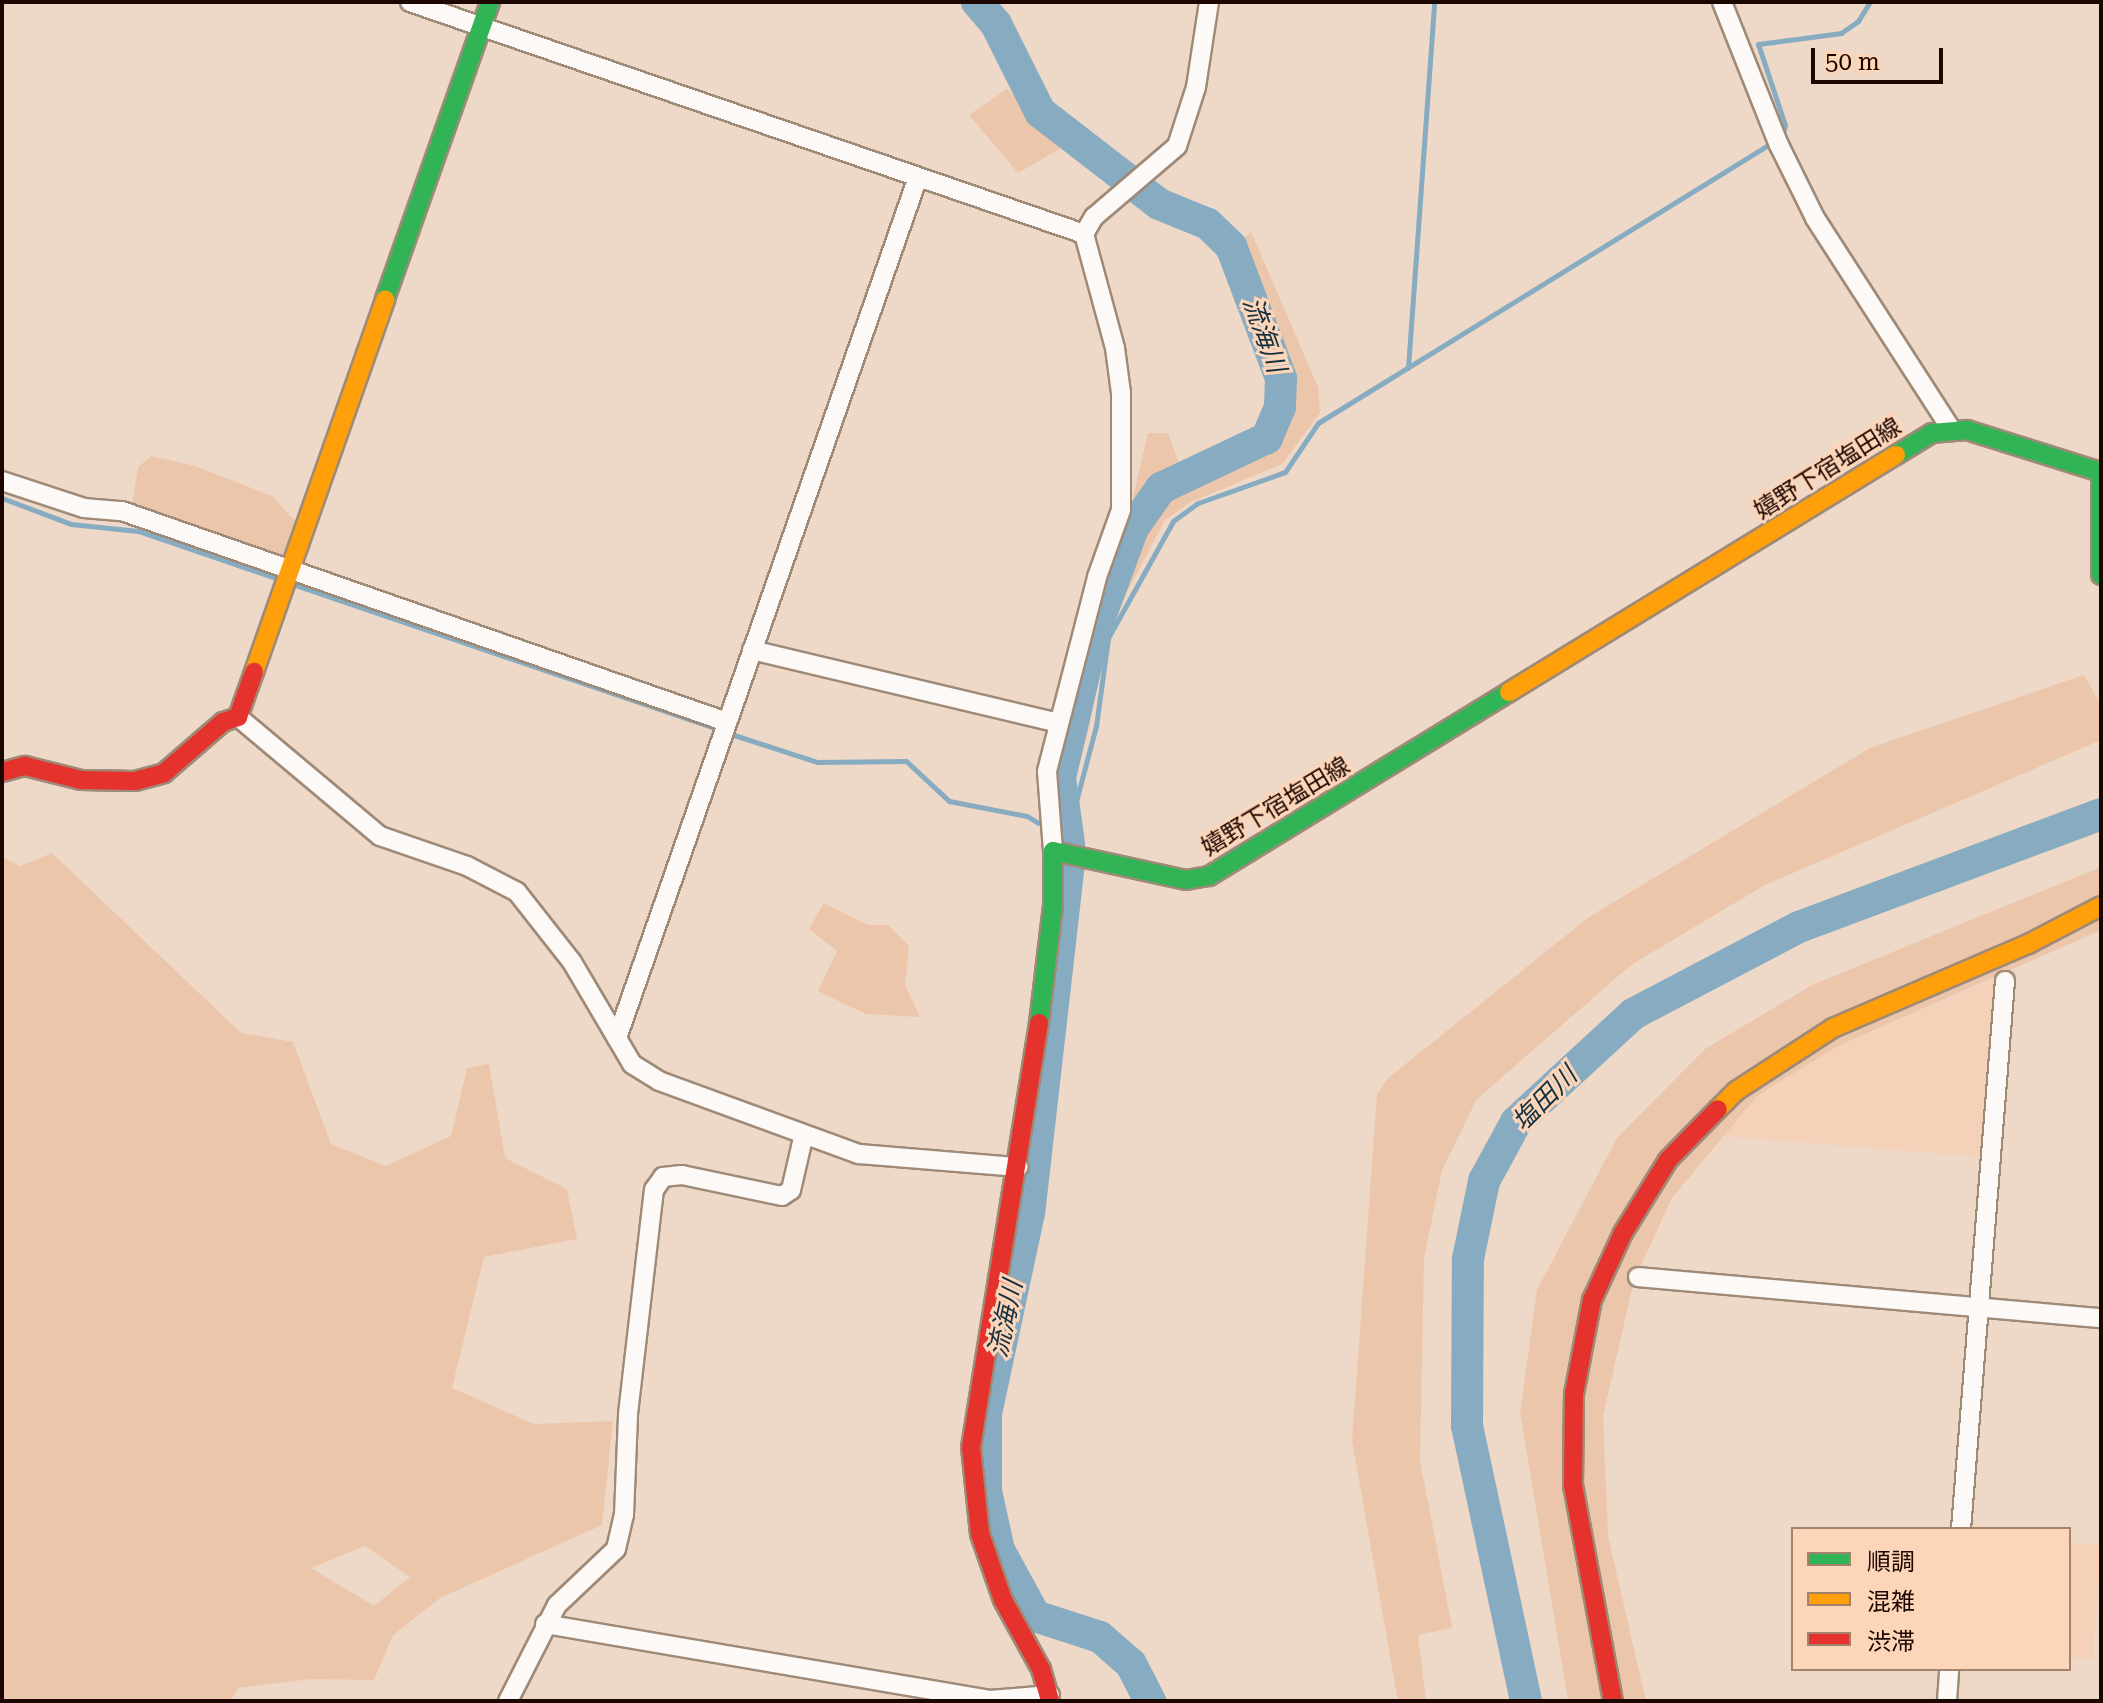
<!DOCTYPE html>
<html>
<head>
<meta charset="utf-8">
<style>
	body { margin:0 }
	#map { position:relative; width:2103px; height:1703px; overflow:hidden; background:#eed8c7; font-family:"Roboto Serif","Noto Sans JP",serif }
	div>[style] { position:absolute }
	.built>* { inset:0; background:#f4d1b8; transform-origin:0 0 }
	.green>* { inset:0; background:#ecc6aa }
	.stream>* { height:5px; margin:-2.5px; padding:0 2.5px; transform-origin:2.5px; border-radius:2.5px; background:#87acc2 }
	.river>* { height:32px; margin:-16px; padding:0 16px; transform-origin:16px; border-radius:16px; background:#87acc2 }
	.roads { filter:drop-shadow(2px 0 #9f8a78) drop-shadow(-2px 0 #9f8a78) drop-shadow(0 2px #9f8a78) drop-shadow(0 -2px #9f8a78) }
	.street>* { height:18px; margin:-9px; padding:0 9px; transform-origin:9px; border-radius:9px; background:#fcf9f7 }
	.fast>* { height:18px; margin:-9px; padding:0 9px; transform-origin:9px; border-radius:9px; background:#30b455 }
	.slow>* { height:18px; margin:-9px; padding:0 9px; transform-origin:9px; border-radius:9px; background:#ff9f0a }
	.jam>* { height:18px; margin:-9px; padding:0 9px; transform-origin:9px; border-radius:9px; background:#e5322d }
	span { translate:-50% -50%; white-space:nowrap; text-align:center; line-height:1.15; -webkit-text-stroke:6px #fdd5b8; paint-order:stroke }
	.street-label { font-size:24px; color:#1b0600 }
	.water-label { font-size:26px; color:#143142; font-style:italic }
	.frame { position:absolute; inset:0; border:4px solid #1b0600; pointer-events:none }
	.legend { position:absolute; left:1791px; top:1527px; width:280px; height:144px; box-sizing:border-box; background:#fdd5b8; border:2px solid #a3826e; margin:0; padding:10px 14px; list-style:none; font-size:24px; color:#1b0600 }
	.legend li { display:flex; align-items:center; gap:16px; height:40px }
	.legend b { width:40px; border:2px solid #a3826e }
	.scale { position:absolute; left:1811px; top:48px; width:132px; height:36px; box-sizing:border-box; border:4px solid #1b0600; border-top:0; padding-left:10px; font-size:24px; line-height:28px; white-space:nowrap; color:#1b0600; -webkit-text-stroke:6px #fdd5b8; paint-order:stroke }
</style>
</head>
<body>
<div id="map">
	<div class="built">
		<div style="clip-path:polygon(1999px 977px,1984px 1157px,1722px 1136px,1758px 1095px,1838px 1046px)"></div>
		<div style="left:2069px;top:1543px;width:32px;height:114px;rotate:4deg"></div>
	</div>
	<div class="green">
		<div style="clip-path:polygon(1007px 89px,1068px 144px,1018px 173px,969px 115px)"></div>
		<div style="clip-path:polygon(1251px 232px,1318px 387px,1320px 413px,1282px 464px,1191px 502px,1165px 520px,1104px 636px,1090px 725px,1074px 783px,1065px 777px,1096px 637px,1136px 538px,1133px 497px,1148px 433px,1168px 433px,1188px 488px,1273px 447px,1290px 407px,1287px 376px,1238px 242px)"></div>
		<div style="clip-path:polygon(151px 456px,195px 466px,272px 496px,295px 521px,283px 556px,132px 505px,138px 467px)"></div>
		<div style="clip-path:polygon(2084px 675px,2101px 705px,2101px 740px,1765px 885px,1631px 965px,1477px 1099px,1442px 1170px,1424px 1259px,1420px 1460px,1452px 1628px,1418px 1635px,1426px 1701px,1398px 1701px,1352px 1440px,1377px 1094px,1388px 1078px,1589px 917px,1870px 748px)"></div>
		<div style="clip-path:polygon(evenodd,52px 853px,241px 1033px,293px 1042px,331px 1144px,386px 1166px,451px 1136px,467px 1068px,489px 1064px,505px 1158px,567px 1189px,577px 1239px,484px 1257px,452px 1388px,534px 1424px,613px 1421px,602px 1525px,440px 1598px,393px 1635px,374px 1680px,311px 1679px,238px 1688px,230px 1701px,2px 1701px,2px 857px,20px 866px,52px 853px,365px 1546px,410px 1577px,374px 1606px,311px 1568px,365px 1546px)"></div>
		<div style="clip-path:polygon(2101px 867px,2101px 930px,1838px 1046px,1758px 1095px,1672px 1198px,1634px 1280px,1603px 1416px,1608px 1536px,1646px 1701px,1568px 1701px,1520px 1413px,1537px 1290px,1617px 1138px,1705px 1049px,1812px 985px)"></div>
		<div style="clip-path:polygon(824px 903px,868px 925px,888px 925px,909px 946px,905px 985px,920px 1017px,866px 1014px,818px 991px,837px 951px,809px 929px)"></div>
	</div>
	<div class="stream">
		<div style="left:1782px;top:137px;width:12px;rotate:-76deg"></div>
		<div style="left:1785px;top:125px;width:85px;rotate:-108.4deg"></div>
		<div style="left:1758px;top:44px;width:84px;rotate:-7.5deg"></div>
		<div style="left:1841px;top:33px;width:21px;rotate:-35deg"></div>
		<div style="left:1858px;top:21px;width:22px;rotate:-58deg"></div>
		<div style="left:1408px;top:368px;width:367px;rotate:-85.9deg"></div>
		<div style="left:2px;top:498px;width:74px;rotate:20.6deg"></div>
		<div style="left:71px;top:524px;width:67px;rotate:6deg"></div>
		<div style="left:138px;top:531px;width:146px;rotate:18.8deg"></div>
		<div style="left:295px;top:585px;width:444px;rotate:18.8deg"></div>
		<div style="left:734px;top:735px;width:87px;rotate:18deg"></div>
		<div style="left:817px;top:762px;width:89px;rotate:-0.6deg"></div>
		<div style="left:906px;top:761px;width:59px;rotate:42.9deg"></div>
		<div style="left:949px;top:801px;width:79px;rotate:10.9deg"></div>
		<div style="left:1027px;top:816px;width:13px;rotate:32deg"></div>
		<div style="left:1069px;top:828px;width:106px;rotate:-75.2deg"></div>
		<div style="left:1096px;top:726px;width:89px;rotate:-82.2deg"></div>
		<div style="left:1108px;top:638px;width:134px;rotate:-60.9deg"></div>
		<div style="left:1173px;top:521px;width:31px;rotate:-36deg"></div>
		<div style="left:1198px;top:503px;width:92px;rotate:-19.6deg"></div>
		<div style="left:1285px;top:472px;width:59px;rotate:-56deg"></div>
		<div style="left:1318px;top:423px;width:535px;rotate:-31.7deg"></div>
	</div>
	<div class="river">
		<div style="left:977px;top:2px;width:29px;rotate:49deg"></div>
		<div style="left:996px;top:24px;width:98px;rotate:63.4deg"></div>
		<div style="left:1040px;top:112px;width:150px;rotate:37.7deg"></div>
		<div style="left:1159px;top:204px;width:53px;rotate:22.2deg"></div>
		<div style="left:1208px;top:224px;width:32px;rotate:44deg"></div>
		<div style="left:1231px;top:246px;width:141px;rotate:69.3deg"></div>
		<div style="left:1281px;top:378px;width:29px;rotate:92deg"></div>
		<div style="left:1280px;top:407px;width:34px;rotate:113deg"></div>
		<div style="left:1267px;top:438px;width:117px;rotate:154.7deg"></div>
		<div style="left:1161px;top:488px;width:49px;rotate:125deg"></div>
		<div style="left:1133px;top:528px;width:115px;rotate:110.3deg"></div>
		<div style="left:1093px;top:636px;width:146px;rotate:103.1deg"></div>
		<div style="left:1060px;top:778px;width:67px;rotate:82.2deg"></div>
		<div style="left:1069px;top:863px;width:352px;rotate:96.5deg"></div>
		<div style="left:1029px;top:1213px;width:206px;rotate:102.1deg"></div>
		<div style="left:986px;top:1414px;width:77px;rotate:90deg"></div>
		<div style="left:986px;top:1491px;width:60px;rotate:77.6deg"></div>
		<div style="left:999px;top:1550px;width:75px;rotate:61.4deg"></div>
		<div style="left:1035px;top:1616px;width:68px;rotate:17.9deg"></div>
		<div style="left:1100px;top:1637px;width:41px;rotate:41.1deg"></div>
		<div style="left:1131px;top:1664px;width:42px;rotate:62.8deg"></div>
		<div style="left:1526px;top:1701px;width:281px;rotate:-102.1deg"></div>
		<div style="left:1467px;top:1426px;width:167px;rotate:-89.7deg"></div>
		<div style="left:1468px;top:1259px;width:80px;rotate:-78.4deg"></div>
		<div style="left:1484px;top:1181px;width:67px;rotate:-61.5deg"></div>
		<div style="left:1516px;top:1122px;width:159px;rotate:-42.7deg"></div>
		<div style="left:1633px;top:1014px;width:187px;rotate:-27.7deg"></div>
		<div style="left:1799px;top:927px;width:322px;rotate:-20.5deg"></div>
	</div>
	<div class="roads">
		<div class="street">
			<div style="left:410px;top:2px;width:713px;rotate:18.99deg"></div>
			<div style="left:1722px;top:2px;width:154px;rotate:68.3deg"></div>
			<div style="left:1779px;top:145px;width:81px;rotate:63.7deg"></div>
			<div style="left:1815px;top:218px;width:251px;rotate:57.2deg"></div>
			<div style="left:2px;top:481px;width:86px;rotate:18.2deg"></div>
			<div style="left:84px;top:508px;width:38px;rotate:5deg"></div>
			<div style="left:122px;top:511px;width:641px;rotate:19.23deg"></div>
			<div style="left:752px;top:650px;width:315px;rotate:13.4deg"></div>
			<div style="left:238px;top:717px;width:185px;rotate:40deg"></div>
			<div style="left:380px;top:836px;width:92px;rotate:19deg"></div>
			<div style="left:467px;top:866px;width:56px;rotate:27.5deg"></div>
			<div style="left:517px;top:892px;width:89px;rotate:51.8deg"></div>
			<div style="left:572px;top:962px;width:118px;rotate:59.5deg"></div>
			<div style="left:632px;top:1064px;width:32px;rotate:32deg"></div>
			<div style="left:659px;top:1081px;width:213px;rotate:20.1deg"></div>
			<div style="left:859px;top:1154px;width:160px;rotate:4.7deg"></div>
			<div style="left:1053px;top:851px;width:80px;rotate:-94.3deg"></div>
			<div style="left:1047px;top:771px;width:200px;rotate:-75.5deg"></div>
			<div style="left:1097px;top:577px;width:71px;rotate:-70.3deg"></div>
			<div style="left:1121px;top:510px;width:117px;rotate:-90deg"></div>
			<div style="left:1121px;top:393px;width:45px;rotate:-97.6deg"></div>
			<div style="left:1115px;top:348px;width:118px;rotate:-105.2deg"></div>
			<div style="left:1084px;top:234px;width:20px;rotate:-60deg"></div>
			<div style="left:1094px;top:217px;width:109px;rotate:-40.5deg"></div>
			<div style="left:1177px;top:146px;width:62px;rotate:-72.1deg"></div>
			<div style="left:1196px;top:87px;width:86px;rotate:-81.3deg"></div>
			<div style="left:617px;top:1038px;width:909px;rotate:-70.73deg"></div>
			<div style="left:1638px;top:1277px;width:465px;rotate:5.1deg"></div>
			<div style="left:1961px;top:1529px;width:550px;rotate:-85.41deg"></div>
			<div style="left:545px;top:1624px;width:451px;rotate:9.7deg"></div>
			<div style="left:990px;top:1700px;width:60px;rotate:-4.8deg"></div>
			<div style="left:508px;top:1701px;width:108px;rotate:-63deg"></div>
			<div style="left:557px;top:1605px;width:81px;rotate:-43.5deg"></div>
			<div style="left:616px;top:1549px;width:35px;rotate:-77deg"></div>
			<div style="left:624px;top:1515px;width:101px;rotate:-87.7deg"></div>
			<div style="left:628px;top:1414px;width:226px;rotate:-83.4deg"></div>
			<div style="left:654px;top:1190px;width:16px;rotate:-55deg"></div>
			<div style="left:663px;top:1177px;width:19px;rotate:-6deg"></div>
			<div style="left:682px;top:1175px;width:102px;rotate:11.9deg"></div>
			<div style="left:782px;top:1196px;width:11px;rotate:-34deg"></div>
			<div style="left:791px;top:1190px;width:53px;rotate:-77deg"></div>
			<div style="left:1947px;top:1701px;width:32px;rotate:-86deg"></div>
		</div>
		<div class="fast">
			<div style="left:385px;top:299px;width:315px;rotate:-70.5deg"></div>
			<div style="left:1896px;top:455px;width:42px;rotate:-31.4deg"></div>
			<div style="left:1932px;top:433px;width:35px;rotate:-5deg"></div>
			<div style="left:1967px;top:430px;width:140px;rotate:17.4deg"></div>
			<div style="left:2101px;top:472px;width:103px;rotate:90deg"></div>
			<div style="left:1039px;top:1023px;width:118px;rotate:-83.2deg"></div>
			<div style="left:1053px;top:906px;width:55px;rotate:-90deg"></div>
			<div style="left:1053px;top:851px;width:136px;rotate:12.3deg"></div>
			<div style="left:1186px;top:880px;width:23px;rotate:-10deg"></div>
			<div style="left:1209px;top:876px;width:352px;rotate:-31.5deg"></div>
		</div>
		<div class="slow">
			<div style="left:254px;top:672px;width:395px;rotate:-70.6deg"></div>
			<div style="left:1509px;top:692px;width:454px;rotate:-31.5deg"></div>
			<div style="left:1718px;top:1109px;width:25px;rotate:-45deg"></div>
			<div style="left:1736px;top:1091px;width:116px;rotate:-33deg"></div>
			<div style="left:1833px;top:1028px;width:212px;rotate:-23.3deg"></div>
			<div style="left:2028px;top:944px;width:82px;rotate:-27.5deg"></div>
		</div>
		<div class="jam">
			<div style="left:2px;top:772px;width:24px;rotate:-15deg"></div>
			<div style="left:25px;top:766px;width:58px;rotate:14deg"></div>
			<div style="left:81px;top:780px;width:54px;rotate:1.1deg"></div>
			<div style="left:135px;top:781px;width:30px;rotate:-15deg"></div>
			<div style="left:164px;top:773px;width:78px;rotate:-40.8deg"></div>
			<div style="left:223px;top:722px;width:16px;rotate:-18deg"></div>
			<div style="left:238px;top:717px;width:48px;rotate:-70.4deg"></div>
			<div style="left:1039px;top:1023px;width:429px;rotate:99.1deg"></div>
			<div style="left:971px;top:1447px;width:87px;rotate:84.1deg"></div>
			<div style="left:980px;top:1534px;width:70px;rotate:70.8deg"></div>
			<div style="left:1003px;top:1600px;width:79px;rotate:61.2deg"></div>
			<div style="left:1041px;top:1669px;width:33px;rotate:74deg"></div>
			<div style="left:1613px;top:1701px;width:219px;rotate:-100.5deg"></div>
			<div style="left:1573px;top:1486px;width:92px;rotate:-89.4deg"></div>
			<div style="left:1574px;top:1394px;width:96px;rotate:-79.2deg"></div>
			<div style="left:1592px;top:1300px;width:74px;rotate:-65.2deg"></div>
			<div style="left:1623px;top:1233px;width:86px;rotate:-58.3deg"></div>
			<div style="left:1668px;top:1160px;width:71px;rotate:-45.6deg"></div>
		</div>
	</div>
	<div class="street-label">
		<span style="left:1828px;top:469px;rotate:-32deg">嬉野下宿塩田線</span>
		<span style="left:1276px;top:807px;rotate:-31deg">嬉野下宿塩田線</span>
	</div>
	<div class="water-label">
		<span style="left:1264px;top:335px;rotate:70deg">流海川</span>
		<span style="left:1545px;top:1099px;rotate:-45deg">塩田川</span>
		<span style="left:1006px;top:1319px;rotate:-78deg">流海川</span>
	</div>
	<div class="frame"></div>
	<ul class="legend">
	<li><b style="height:10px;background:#30b455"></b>順調</li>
	<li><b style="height:10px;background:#ff9f0a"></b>混雑</li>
	<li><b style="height:10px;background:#e5322d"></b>渋滞</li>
	</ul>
	<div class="scale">50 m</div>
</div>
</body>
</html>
